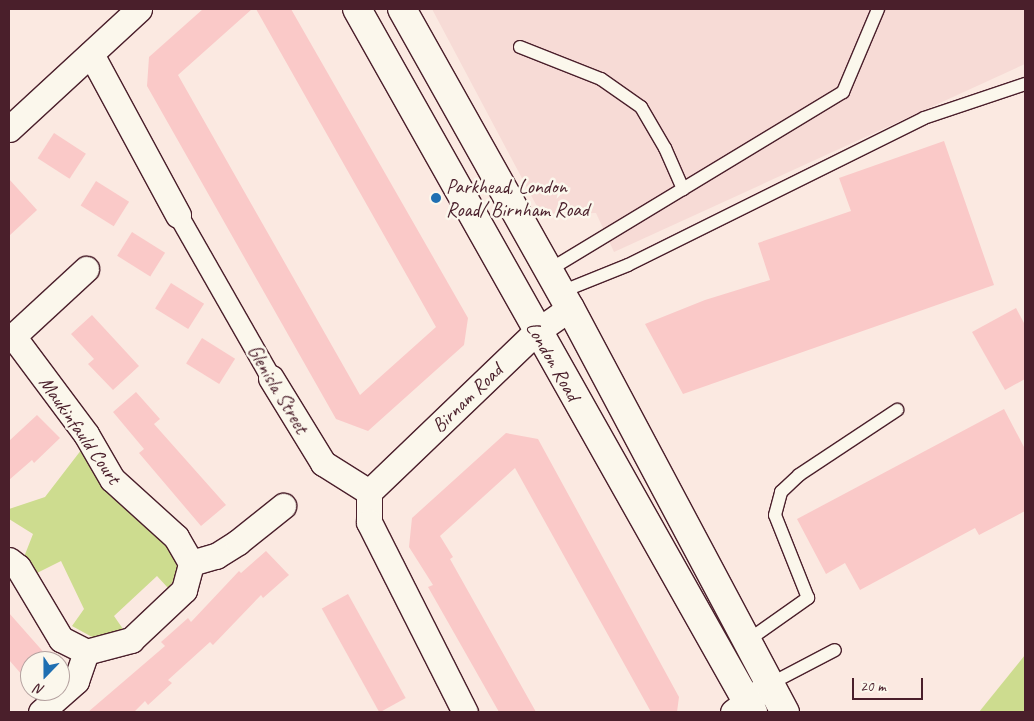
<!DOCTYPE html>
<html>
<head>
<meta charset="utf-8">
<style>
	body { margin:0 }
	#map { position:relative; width:1034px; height:721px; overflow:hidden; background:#fbe9e1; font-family:Caveat,sans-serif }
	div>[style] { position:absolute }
	.built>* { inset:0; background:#f7dbd6 }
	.green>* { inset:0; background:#cddc8f }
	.building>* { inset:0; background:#fac9c8; transform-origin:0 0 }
	.roads { filter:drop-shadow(1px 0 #4a1f2b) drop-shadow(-1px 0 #4a1f2b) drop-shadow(0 1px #4a1f2b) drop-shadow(0 -1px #4a1f2b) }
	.service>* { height:12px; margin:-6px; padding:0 6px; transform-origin:6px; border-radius:6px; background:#fbf7ec }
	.pedestrian>* { height:19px; margin:-9.5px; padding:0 9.5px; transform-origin:9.5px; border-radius:9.5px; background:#fbf7ec }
	.minor>* { height:25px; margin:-12.5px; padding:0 12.5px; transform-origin:12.5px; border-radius:12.5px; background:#fbf7ec }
	.primary>* { height:28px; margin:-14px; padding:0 14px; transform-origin:14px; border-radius:14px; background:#fbf7ec }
	.dots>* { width:14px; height:14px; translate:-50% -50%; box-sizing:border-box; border:2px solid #fbf7ec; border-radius:50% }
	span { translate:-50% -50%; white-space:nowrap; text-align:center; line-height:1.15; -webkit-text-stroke:5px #fbf7ec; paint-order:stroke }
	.poi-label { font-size:20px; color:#4a1f2b }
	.left { translate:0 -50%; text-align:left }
	.street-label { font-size:20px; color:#4a1f2b }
	.frame { position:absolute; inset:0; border:10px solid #4a1f2b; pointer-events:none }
	.north { position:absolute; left:20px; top:651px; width:50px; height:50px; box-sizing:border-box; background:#fbf7ec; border:1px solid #b4a19f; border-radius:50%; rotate:202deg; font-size:14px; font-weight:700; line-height:20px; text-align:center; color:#4a1f2b }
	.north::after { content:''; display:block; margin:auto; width:18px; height:22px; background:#1f6fb2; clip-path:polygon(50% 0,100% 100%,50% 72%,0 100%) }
	.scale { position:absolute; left:852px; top:678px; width:71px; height:22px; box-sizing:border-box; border:2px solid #4a1f2b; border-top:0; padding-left:6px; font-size:15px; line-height:18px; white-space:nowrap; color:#4a1f2b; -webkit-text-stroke:4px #fbf7ec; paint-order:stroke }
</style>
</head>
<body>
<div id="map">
	<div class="built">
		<div style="clip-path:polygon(432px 9px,1025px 9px,1025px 64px,614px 252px,596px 213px,541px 214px)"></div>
	</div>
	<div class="green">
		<div style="clip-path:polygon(85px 445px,182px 561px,179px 573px,168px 588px,157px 576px,114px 616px,123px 629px,94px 638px,72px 626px,84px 609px,61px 561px,37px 573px,24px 557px,33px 534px,9px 519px,9px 509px,45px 497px)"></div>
		<div style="clip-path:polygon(1025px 655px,1025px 712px,979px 712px)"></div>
	</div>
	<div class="building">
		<div style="clip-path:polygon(203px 9px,252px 9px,178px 75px,360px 395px,436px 327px,256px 9px,291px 9px,468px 318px,464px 345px,368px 431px,336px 419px,147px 86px,149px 57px)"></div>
		<div style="left:54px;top:133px;width:38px;height:30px;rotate:33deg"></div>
		<div style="clip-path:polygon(944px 141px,994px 285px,683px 394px,645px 324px,705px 300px,770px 280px,758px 243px,851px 211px,839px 178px)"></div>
		<div style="clip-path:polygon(9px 179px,37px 210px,9px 236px)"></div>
		<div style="left:96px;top:181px;width:39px;height:29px;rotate:32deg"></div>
		<div style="left:132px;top:232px;width:39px;height:28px;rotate:32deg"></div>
		<div style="left:171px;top:283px;width:39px;height:30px;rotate:32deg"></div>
		<div style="clip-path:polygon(1016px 308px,1025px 325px,1025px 379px,1005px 390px,972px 332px)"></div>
		<div style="clip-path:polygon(92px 315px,139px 366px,113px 390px,88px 364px,94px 359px,71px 334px)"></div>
		<div style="left:202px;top:338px;width:39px;height:30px;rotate:32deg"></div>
		<div style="clip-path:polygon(136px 392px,160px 419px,154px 424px,226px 505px,201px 526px,139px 453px,144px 449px,113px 412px)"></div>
		<div style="clip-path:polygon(1004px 409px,1025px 449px,1025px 511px,979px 535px,975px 528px,860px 590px,845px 563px,826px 574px,797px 519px)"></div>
		<div style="clip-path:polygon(37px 415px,60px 438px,34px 463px,32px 460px,9px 480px,9px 441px)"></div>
		<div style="clip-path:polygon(506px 433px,538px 439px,679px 697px,677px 712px,651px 712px,515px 468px,440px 536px,453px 557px,450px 559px,536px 712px,499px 712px,428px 587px,433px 585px,409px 547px,412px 518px)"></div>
		<div style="clip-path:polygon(266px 551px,289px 575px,263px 598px,261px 595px,213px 645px,210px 642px,168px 680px,172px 683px,148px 705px,145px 701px,134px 712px,88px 712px,165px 646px,161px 642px,188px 618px,191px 622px,239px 571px,241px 573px)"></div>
		<div style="left:348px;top:594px;width:119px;height:30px;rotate:61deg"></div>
		<div style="clip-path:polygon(9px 613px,47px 656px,41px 661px,30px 661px,30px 670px,23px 676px,9px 660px)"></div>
	</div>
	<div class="roads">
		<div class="service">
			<div style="left:520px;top:47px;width:87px;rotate:21.6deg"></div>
			<div style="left:601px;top:79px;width:49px;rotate:35deg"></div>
			<div style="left:641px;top:107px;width:48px;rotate:59.7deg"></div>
			<div style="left:665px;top:148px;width:45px;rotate:66.3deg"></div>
			<div style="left:549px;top:270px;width:344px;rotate:-31.2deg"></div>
			<div style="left:843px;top:92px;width:90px;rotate:-67.1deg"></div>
			<div style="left:561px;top:292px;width:72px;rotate:-21.9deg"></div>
			<div style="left:628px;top:265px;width:330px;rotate:-26.4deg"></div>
			<div style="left:924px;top:118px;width:107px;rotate:-18.6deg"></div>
			<div style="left:747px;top:641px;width:75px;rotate:-35.2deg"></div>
			<div style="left:808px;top:598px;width:89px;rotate:-111.7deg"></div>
			<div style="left:775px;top:515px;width:24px;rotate:-75deg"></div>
			<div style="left:781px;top:492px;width:25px;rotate:-43deg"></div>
			<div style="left:799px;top:475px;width:118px;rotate:-33.6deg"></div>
			<div style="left:770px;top:684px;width:73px;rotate:-27.6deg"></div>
		</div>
		<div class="pedestrian">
			<div style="left:178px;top:215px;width:188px;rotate:60.3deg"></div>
		</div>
		<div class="minor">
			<div style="left:91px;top:54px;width:183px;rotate:61.6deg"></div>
			<div style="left:9px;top:129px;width:177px;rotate:-42.7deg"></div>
			<div style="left:9px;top:340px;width:105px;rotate:-42.7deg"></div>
			<div style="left:271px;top:378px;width:100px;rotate:58.5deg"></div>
			<div style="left:323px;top:463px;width:54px;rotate:32.2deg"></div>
			<div style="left:369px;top:492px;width:30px;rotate:90deg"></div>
			<div style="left:369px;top:522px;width:213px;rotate:63.2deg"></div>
			<div style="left:369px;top:492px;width:231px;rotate:-43.8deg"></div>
			<div style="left:536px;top:332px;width:42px;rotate:-35.2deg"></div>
			<div style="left:9px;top:560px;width:11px;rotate:38deg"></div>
			<div style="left:18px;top:567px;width:84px;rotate:59.2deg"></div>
			<div style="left:61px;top:639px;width:28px;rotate:27deg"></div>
			<div style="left:86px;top:652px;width:47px;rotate:-14.9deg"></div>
			<div style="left:131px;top:640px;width:73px;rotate:-43.3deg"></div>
			<div style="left:184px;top:590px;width:28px;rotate:-75deg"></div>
			<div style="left:191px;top:563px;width:30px;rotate:-120deg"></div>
			<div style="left:176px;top:537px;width:86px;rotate:-137.8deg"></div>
			<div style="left:112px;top:479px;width:52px;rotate:-120deg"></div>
			<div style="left:86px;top:434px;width:122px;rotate:-126.7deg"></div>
			<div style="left:191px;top:563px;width:26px;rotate:-16deg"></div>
			<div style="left:216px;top:556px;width:26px;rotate:-32deg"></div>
			<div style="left:238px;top:542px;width:58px;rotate:-38.7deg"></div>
			<div style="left:41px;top:712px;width:47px;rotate:-41.5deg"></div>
			<div style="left:76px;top:681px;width:31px;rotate:-71deg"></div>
			<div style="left:733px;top:712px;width:46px;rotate:-37.1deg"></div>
		</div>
		<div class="primary">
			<div style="left:357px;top:9px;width:807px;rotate:60.61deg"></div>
			<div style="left:402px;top:9px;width:343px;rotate:60.7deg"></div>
			<div style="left:570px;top:308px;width:458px;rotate:62deg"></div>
		</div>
	</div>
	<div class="dots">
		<div style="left:436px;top:198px;background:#1f6fb2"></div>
	</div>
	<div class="poi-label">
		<span class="left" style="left:446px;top:198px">Parkhead, London<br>Road/ Birnham Road</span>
	</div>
	<div class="street-label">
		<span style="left:553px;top:361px;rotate:60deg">London Road</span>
		<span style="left:278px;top:389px;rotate:59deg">Glenisla Street</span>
		<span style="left:467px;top:398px;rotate:-44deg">Birnam Road</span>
		<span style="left:80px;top:430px;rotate:55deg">Maukinfauld Court</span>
	</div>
	<div class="frame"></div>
	<div class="north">N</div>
	<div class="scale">20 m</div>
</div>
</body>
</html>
